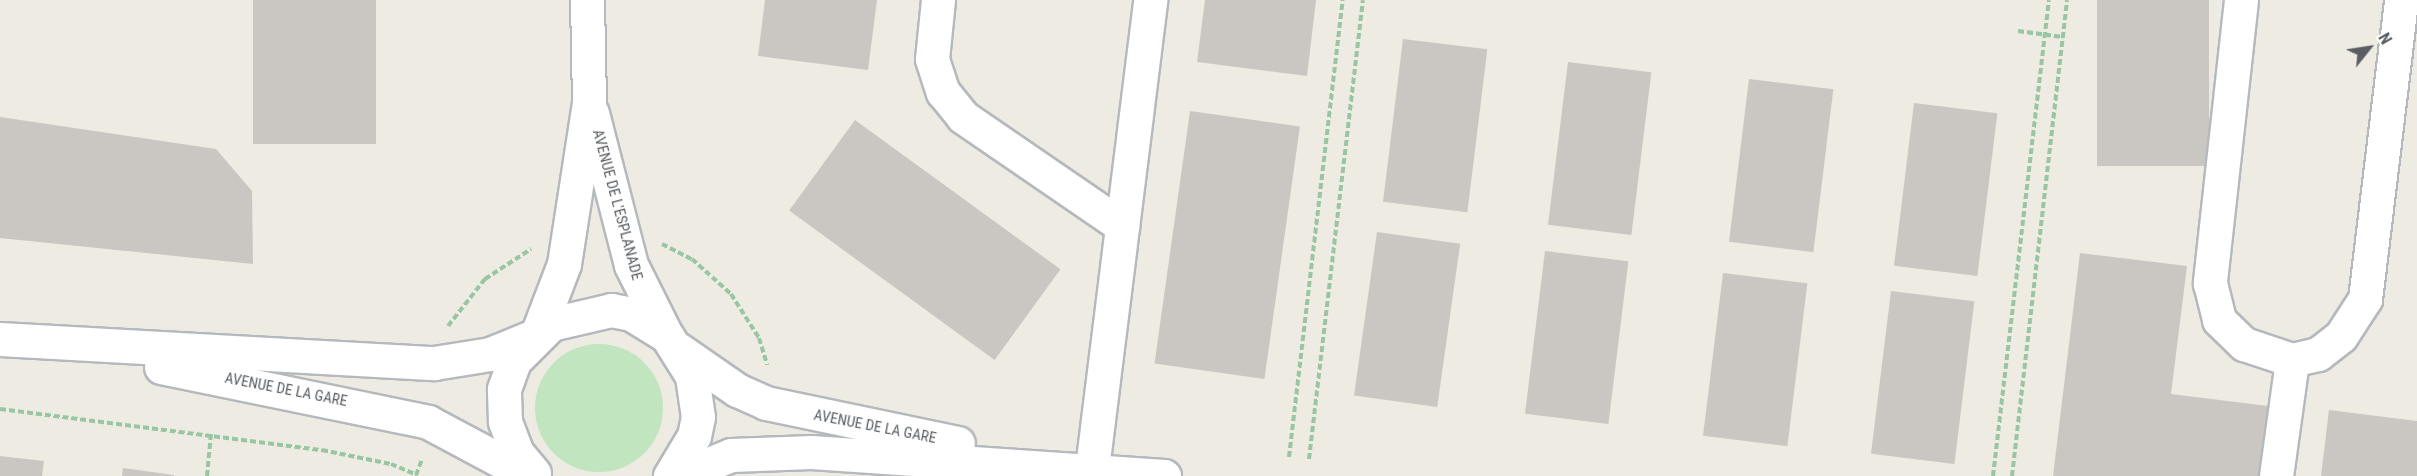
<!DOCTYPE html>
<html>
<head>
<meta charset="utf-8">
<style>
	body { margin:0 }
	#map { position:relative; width:2417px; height:476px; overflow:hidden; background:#edebe2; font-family:"Roboto Condensed",sans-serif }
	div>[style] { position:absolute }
	.green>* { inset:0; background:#c0e5bf }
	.round { border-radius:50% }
	.building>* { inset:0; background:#cac7c2; transform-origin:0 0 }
	.path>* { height:4px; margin-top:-2px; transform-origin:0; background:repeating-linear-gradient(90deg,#98c6a3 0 6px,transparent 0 9px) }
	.roads { filter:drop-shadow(2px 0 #b5b9bd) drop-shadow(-2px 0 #b5b9bd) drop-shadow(0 2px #b5b9bd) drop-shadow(0 -2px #b5b9bd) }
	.minor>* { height:33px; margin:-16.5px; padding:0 16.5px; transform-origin:16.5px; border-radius:16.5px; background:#fff }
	span { translate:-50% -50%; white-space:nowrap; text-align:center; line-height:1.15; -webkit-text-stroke:6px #fff; paint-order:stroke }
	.street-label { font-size:15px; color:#5b5f63 }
	.north { position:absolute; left:2339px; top:18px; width:60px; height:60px; -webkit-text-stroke:4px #fff; paint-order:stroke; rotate:60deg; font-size:16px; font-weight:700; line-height:24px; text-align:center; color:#5b5f63 }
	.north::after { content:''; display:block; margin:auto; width:21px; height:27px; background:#5b5f63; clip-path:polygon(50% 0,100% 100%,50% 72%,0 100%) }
</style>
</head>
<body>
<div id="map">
	<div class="green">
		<div class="round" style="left:535px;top:344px;width:128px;height:128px"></div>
	</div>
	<div class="building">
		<div style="left:253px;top:0;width:123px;height:144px"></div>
		<div style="clip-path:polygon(765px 0,877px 0,868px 70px,758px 56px)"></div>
		<div style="clip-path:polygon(1205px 0,1316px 0,1307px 76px,1197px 62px)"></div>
		<div style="left:2097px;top:0;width:112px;height:166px"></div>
		<div style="left:1403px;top:39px;width:85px;height:164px;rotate:7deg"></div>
		<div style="left:1568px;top:62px;width:84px;height:164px;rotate:7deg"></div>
		<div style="left:1749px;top:79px;width:85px;height:164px;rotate:7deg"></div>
		<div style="left:1914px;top:103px;width:84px;height:164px;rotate:7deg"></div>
		<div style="left:1190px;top:111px;width:111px;height:255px;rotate:8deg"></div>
		<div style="clip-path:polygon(0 117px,216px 149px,252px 191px,253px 264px,0 238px)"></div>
		<div style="left:855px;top:120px;width:254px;height:112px;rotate:36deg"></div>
		<div style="left:1377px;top:232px;width:84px;height:165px;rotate:8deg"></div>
		<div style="left:1545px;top:251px;width:84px;height:164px;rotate:7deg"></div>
		<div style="clip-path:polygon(2080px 253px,2187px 266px,2171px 394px,2276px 407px,2267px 476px,2053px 476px)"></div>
		<div style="left:1723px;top:273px;width:85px;height:164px;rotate:7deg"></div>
		<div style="left:1891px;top:291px;width:84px;height:164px;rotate:7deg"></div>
		<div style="clip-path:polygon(2329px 410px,2417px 421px,2417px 476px,2321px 476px)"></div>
		<div style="clip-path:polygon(0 456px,44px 461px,42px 476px,0 476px)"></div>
		<div style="clip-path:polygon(123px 468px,174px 475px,174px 476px,122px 476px)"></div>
	</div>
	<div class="path">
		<div style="left:2018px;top:31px;width:45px;rotate:7.6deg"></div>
		<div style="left:662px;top:244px;width:34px;rotate:27deg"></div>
		<div style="left:692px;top:259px;width:52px;rotate:41.9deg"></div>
		<div style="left:731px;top:294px;width:52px;rotate:57.5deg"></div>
		<div style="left:759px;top:338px;width:28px;rotate:73deg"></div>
		<div style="left:448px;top:326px;width:60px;rotate:-51.8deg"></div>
		<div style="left:485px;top:279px;width:55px;rotate:-33.1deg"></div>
		<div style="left:0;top:409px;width:325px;rotate:7.3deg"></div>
		<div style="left:322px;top:450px;width:70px;rotate:11.5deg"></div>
		<div style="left:391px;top:464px;width:28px;rotate:23deg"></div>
		<div style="left:1289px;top:457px;width:460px;rotate:-83.3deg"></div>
		<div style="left:1309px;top:459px;width:462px;rotate:-83.3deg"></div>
		<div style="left:416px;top:475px;width:17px;rotate:-69deg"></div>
		<div style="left:207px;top:476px;width:42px;rotate:-84.6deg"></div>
		<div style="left:1993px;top:476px;width:479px;rotate:-83.3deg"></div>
		<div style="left:2012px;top:476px;width:479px;rotate:-83.4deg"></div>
	</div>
	<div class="roads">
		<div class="minor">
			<div style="left:938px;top:0;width:59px;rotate:95.8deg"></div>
			<div style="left:932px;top:59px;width:35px;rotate:72deg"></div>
			<div style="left:943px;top:92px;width:32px;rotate:51deg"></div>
			<div style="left:963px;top:117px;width:193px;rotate:34.4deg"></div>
			<div style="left:2241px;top:0;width:285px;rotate:96.3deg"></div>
			<div style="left:2210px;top:283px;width:38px;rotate:76deg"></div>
			<div style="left:2219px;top:320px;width:35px;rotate:44deg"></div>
			<div style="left:2244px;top:344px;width:51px;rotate:18.4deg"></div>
			<div style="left:2292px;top:360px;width:27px;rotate:-13deg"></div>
			<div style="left:2318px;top:354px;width:29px;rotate:-38deg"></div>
			<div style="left:2341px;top:336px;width:44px;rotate:-57deg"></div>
			<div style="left:2365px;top:299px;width:301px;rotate:-83.1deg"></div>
			<div style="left:592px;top:113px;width:157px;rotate:75.6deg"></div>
			<div style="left:631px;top:265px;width:76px;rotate:63.4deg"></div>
			<div style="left:538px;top:332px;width:73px;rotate:-69.1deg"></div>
			<div style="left:564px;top:264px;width:163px;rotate:-81.2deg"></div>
			<div style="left:589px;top:103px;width:103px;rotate:-91.1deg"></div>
			<div style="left:0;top:339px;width:435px;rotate:3.2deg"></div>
			<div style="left:434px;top:363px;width:57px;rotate:-9.1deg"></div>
			<div style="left:490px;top:354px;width:48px;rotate:-22.2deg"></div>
			<div style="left:678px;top:349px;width:72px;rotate:34.8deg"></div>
			<div style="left:737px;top:390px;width:32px;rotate:24deg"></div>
			<div style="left:766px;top:403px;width:196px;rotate:11.8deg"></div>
			<div style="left:161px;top:367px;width:273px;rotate:11.6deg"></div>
			<div style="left:428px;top:422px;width:115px;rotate:28.1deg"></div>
			<div style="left:1092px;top:468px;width:472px;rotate:-82.9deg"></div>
			<div style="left:534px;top:473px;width:26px;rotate:-130deg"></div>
			<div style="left:517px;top:453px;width:34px;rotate:-111deg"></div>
			<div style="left:505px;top:421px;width:32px;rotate:-92deg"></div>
			<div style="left:504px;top:389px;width:30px;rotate:-70deg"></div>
			<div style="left:514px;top:361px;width:52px;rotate:-45deg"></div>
			<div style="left:551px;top:324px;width:62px;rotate:-13.1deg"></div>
			<div style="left:611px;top:310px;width:20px;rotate:11deg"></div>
			<div style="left:631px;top:314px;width:42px;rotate:31.4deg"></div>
			<div style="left:667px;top:336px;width:47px;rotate:58deg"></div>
			<div style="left:692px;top:376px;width:41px;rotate:81.7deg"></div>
			<div style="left:698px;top:417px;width:19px;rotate:102deg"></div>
			<div style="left:694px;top:436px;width:47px;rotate:121deg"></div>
			<div style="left:680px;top:476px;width:55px;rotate:-22.4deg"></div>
			<div style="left:731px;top:455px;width:80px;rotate:-2.1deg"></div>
			<div style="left:811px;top:452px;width:354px;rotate:3.9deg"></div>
			<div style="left:2276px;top:476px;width:117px;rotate:-82.1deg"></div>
		</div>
	</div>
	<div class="street-label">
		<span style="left:617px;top:205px;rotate:75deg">AVENUE DE L'ESPLANADE</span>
		<span style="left:286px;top:390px;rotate:11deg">AVENUE DE LA GARE</span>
		<span style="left:875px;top:427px;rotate:11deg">AVENUE DE LA GARE</span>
	</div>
	<div class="north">N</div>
</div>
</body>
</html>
